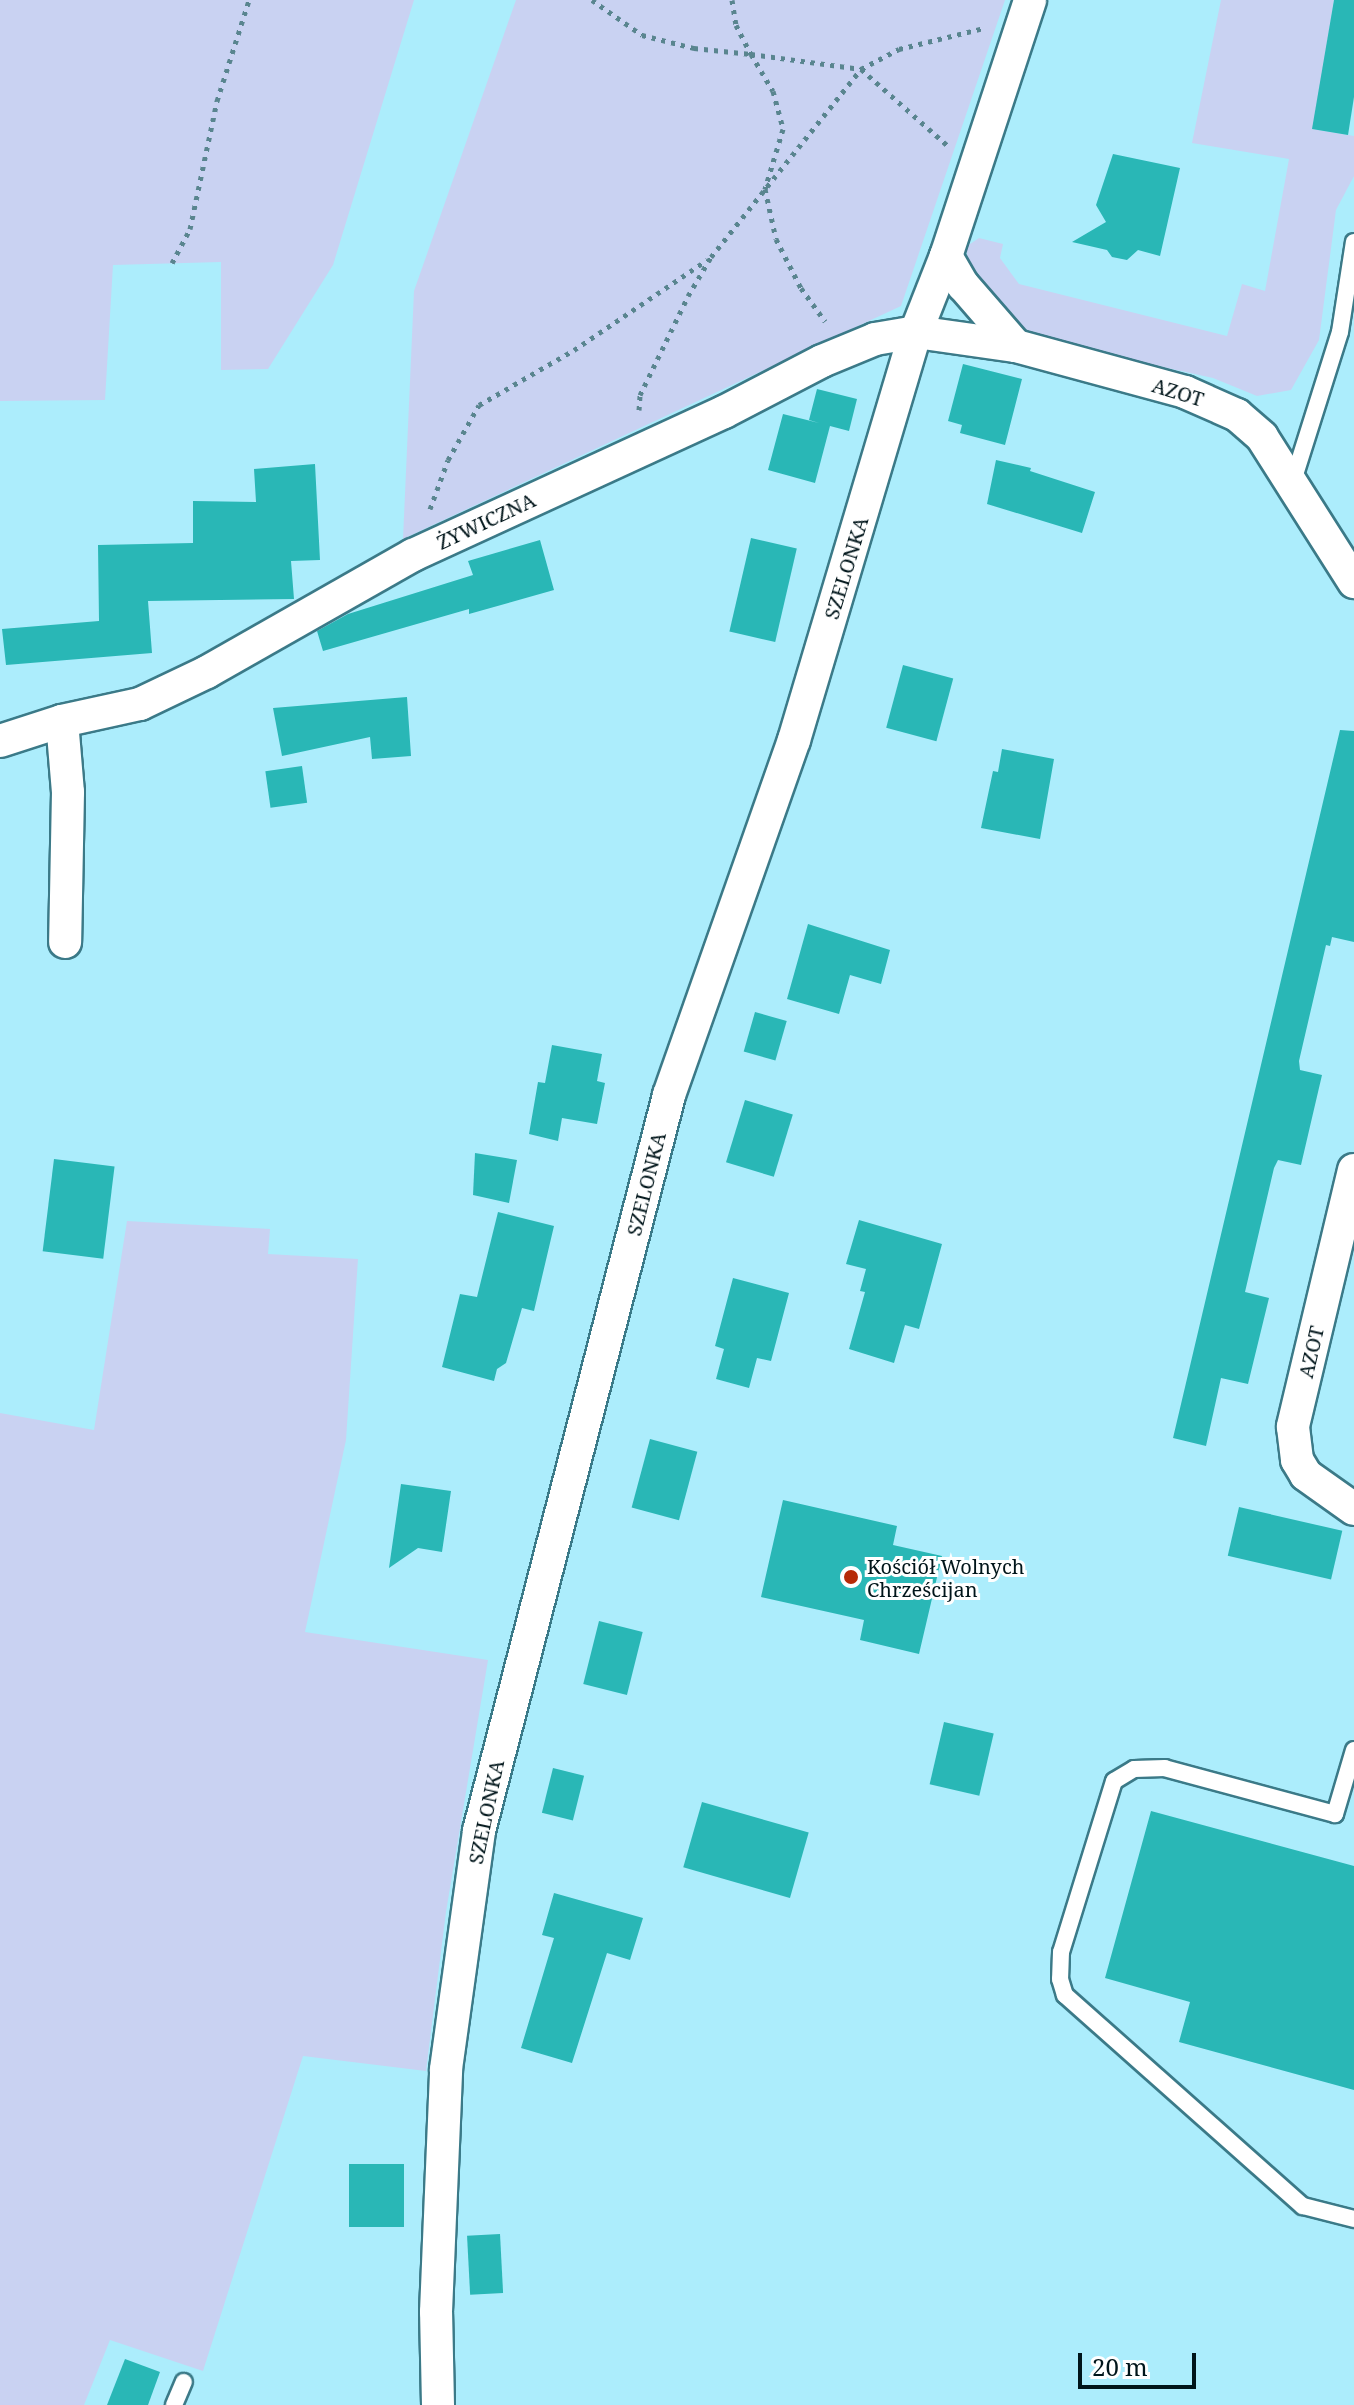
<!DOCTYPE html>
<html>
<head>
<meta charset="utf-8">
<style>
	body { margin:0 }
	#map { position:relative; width:1354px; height:2405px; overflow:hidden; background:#acedfc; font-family:"Noto Serif",serif }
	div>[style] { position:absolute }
	.green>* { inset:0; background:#c9d2f2 }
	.building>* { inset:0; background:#29b7b6; transform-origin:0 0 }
	.path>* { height:5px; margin-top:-2.5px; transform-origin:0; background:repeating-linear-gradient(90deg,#59858f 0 4px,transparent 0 10px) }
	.roads { filter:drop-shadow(2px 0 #3b7a88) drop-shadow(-2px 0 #3b7a88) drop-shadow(0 2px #3b7a88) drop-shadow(0 -2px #3b7a88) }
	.service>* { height:16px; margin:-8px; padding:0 8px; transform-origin:8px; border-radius:8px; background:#fff }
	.minor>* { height:32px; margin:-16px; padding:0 16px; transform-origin:16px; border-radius:16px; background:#fff }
	.dots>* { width:22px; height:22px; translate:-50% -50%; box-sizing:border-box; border:4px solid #fff; border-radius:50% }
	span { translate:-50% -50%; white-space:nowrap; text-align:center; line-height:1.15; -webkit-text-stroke:6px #fff; paint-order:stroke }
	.street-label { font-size:20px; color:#00151a }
	.poi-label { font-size:20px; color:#00151a }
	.left { translate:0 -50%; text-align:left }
	.scale { position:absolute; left:1078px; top:2353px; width:118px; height:36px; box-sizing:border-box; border:4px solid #00151a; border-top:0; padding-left:10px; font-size:24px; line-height:28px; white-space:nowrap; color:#00151a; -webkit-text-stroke:6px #fff; paint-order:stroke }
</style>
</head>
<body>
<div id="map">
	<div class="green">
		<div style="clip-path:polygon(0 0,414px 0,333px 265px,268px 369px,221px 370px,221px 262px,113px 265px,105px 400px,0 401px)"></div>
		<div style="clip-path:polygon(516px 0,1005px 0,901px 306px,403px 539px,414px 291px)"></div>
		<div style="clip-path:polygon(1221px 0,1334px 0,1313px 129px,1354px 136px,1354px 176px,1336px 210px,1319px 340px,1291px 390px,1257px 396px,1213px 378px,1035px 339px,972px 281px,967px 267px,967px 246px,979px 238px,1003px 244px,1000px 258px,1019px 284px,1227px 336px,1242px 284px,1265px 291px,1289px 159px,1192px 143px)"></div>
		<div style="clip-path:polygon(127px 1221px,270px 1229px,268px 1254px,358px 1259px,346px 1440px,305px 1632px,488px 1660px,446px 1912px,426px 2071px,303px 2056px,203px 2371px,110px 2340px,84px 2405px,0 2405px,0 1413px,94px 1430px)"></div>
	</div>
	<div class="building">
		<div style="clip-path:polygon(1334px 0,1354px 0,1354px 97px,1348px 135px,1312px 129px)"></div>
		<div style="clip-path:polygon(1113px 154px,1180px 168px,1160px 256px,1138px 250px,1127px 260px,1112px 257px,1107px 250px,1072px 242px,1106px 222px,1096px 205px)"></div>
		<div style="clip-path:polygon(963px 364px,1022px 379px,1005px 445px,960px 433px,962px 425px,948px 421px)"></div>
		<div style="clip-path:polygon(817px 389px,857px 399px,849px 431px,830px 426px,815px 483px,768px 470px,783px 414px,819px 423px,809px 420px)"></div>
		<div style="clip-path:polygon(996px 460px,1031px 468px,1030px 471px,1095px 492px,1082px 533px,987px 504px)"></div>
		<div style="clip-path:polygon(315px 464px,320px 560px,291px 561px,294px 599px,148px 601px,152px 653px,6px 665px,2px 629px,99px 621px,98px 545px,193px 543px,193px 501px,256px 502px,254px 469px)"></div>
		<div style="left:751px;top:538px;width:47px;height:96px;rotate:13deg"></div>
		<div style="clip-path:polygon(540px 540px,554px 590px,469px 614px,469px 609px,323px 651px,317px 631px,348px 614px,473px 575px,468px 561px)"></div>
		<div style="left:903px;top:665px;width:52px;height:65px;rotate:15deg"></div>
		<div style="clip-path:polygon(407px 697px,411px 756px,372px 759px,370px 737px,282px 756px,273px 708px)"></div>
		<div style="clip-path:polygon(1340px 730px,1354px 731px,1354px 942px,1332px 937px,1330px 946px,1326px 945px,1299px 1061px,1300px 1070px,1322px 1075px,1301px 1165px,1278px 1160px,1274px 1168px,1245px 1292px,1269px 1298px,1248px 1384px,1221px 1378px,1206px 1446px,1173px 1438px)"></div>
		<div style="clip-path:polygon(1002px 749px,1054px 759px,1040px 839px,981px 828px,993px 771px,998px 772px)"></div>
		<div style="left:302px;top:766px;width:37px;height:37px;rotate:82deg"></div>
		<div style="clip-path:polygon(808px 924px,890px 950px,881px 984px,850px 975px,839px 1014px,787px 999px)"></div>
		<div style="left:755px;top:1012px;width:33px;height:41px;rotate:16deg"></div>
		<div style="clip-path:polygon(552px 1045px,602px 1054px,597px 1081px,605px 1083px,597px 1124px,562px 1118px,558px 1141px,529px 1134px,538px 1082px,545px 1083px)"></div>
		<div style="left:745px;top:1100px;width:50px;height:65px;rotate:17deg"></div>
		<div style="clip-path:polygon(475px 1153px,517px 1160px,509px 1203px,473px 1195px)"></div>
		<div style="left:54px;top:1159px;width:61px;height:93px;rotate:7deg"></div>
		<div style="clip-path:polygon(498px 1212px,554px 1226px,534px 1311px,522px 1308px,506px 1363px,497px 1369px,494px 1381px,442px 1367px,460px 1294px,477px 1297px)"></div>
		<div style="clip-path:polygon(859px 1220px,942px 1244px,919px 1329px,905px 1325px,894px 1363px,849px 1349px,865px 1292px,860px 1291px,866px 1269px,846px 1264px)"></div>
		<div style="clip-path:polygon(733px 1278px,789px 1293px,771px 1361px,757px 1358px,749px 1388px,716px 1379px,724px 1349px,715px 1346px)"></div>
		<div style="left:650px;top:1439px;width:49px;height:71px;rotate:15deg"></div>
		<div style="clip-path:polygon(401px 1484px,451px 1491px,442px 1552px,418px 1548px,389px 1568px)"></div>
		<div style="clip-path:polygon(783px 1500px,897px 1526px,893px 1545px,942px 1556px,919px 1654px,860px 1640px,864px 1620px,761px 1597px)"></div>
		<div style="left:1239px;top:1507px;width:106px;height:50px;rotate:13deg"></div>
		<div style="left:599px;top:1621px;width:45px;height:65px;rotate:14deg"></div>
		<div style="left:944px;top:1722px;width:51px;height:64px;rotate:13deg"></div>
		<div style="left:553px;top:1768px;width:32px;height:46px;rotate:14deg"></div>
		<div style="left:702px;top:1802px;width:111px;height:68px;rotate:16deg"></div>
		<div style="clip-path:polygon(1151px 1811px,1354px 1866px,1354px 2090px,1179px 2042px,1190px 2002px,1105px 1978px)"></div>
		<div style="clip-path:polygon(554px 1893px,643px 1918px,630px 1960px,607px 1953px,572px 2063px,521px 2048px,554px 1938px,542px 1935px)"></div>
		<div style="left:349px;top:2164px;width:55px;height:63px"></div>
		<div style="left:500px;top:2234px;width:59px;height:33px;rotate:87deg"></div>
		<div style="clip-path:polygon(125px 2359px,160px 2372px,148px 2405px,107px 2405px)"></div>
	</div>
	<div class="path">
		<div style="left:592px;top:0;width:61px;rotate:35deg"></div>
		<div style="left:642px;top:35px;width:54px;rotate:14deg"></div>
		<div style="left:694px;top:48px;width:57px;rotate:6deg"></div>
		<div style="left:751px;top:54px;width:43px;rotate:59.3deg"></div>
		<div style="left:773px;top:91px;width:39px;rotate:75deg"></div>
		<div style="left:783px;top:129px;width:63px;rotate:106.7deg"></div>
		<div style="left:765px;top:189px;width:51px;rotate:77.6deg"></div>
		<div style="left:776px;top:239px;width:55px;rotate:63deg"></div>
		<div style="left:801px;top:288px;width:41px;rotate:54deg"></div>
		<div style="left:732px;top:0;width:25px;rotate:81deg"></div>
		<div style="left:736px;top:25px;width:33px;rotate:63deg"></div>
		<div style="left:751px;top:54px;width:111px;rotate:7.8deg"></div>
		<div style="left:861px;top:69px;width:115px;rotate:41.5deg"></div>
		<div style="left:172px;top:263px;width:38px;rotate:-62deg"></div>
		<div style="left:190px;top:229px;width:131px;rotate:-78.1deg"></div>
		<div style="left:217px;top:101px;width:106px;rotate:-72.4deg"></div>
		<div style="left:639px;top:410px;width:15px;rotate:-86deg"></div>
		<div style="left:640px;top:395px;width:110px;rotate:-64.1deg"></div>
		<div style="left:688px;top:296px;width:45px;rotate:-59.5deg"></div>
		<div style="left:711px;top:257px;width:241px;rotate:-51.4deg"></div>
		<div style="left:861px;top:69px;width:43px;rotate:-27.8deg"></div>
		<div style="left:899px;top:49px;width:88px;rotate:-13.9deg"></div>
		<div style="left:430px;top:509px;width:52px;rotate:-69.8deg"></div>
		<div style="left:448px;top:460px;width:63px;rotate:-60.6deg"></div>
		<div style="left:479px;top:405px;width:110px;rotate:-30.1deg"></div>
		<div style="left:574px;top:350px;width:161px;rotate:-34.1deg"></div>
	</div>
	<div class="roads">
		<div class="service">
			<div style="left:1293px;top:481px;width:156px;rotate:-72.5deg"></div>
			<div style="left:1340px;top:332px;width:91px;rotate:-81.2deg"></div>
			<div style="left:1354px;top:1750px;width:67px;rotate:106.5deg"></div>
			<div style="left:1335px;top:1814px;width:176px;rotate:-164.9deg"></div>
			<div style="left:1165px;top:1768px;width:31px;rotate:178deg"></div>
			<div style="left:1134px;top:1769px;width:23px;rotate:149deg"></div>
			<div style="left:1114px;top:1781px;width:179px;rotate:107.2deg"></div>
			<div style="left:1061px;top:1952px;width:27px;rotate:92deg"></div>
			<div style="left:1060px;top:1979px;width:17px;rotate:73deg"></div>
			<div style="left:1065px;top:1995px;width:318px;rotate:41.6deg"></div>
			<div style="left:1303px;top:2206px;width:53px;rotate:14.3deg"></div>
			<div style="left:174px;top:2405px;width:25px;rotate:-67deg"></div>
		</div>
		<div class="minor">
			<div style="left:946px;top:256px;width:34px;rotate:60deg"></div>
			<div style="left:963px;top:285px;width:81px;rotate:49deg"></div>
			<div style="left:62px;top:721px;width:71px;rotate:85.2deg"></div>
			<div style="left:68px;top:792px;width:150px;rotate:91.1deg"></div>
			<div style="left:0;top:741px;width:65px;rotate:-17.9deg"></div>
			<div style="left:62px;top:721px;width:80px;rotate:-12.3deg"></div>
			<div style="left:140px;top:704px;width:74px;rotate:-25.5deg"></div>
			<div style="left:207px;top:672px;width:237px;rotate:-29.6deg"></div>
			<div style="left:413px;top:555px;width:342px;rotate:-24.7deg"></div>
			<div style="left:724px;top:412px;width:110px;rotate:-27.5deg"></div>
			<div style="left:822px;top:361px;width:57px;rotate:-22.5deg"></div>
			<div style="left:875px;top:339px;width:42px;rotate:-9.7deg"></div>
			<div style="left:916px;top:332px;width:101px;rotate:8deg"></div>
			<div style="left:1016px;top:346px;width:175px;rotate:15.2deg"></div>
			<div style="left:1185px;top:392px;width:57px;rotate:23.9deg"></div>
			<div style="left:1237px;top:415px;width:33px;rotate:41deg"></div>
			<div style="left:1262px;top:437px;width:172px;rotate:57.6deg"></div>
			<div style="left:1354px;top:1170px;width:264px;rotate:103.4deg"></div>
			<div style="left:1293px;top:1427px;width:33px;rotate:83deg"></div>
			<div style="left:1297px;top:1460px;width:17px;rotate:59deg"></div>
			<div style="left:1306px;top:1475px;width:59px;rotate:35.3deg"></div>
			<div style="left:438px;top:2405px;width:93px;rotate:-91.2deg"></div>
			<div style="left:436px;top:2312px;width:243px;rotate:-87.6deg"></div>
			<div style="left:446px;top:2069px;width:240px;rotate:-82.1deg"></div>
			<div style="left:479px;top:1831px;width:760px;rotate:-75.52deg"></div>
			<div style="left:669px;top:1095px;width:376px;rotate:-70.6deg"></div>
			<div style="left:794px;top:740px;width:426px;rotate:-73.4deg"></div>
			<div style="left:916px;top:332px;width:82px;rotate:-68.5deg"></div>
			<div style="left:946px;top:256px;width:269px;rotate:-71.8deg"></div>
		</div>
	</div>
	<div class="dots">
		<div style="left:851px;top:1577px;background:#b62b08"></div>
	</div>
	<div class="street-label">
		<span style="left:1178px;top:392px;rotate:17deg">AZOT</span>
		<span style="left:486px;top:521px;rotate:-25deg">ŻYWICZNA</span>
		<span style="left:846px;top:568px;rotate:-73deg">SZELONKA</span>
		<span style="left:646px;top:1184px;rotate:-76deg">SZELONKA</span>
		<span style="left:1311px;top:1352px;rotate:-77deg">AZOT</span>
		<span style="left:486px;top:1812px;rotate:-78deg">SZELONKA</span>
	</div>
	<div class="poi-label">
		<span class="left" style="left:867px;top:1578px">Kościół Wolnych<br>Chrześcijan</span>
	</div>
	<div class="scale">20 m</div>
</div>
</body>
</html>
